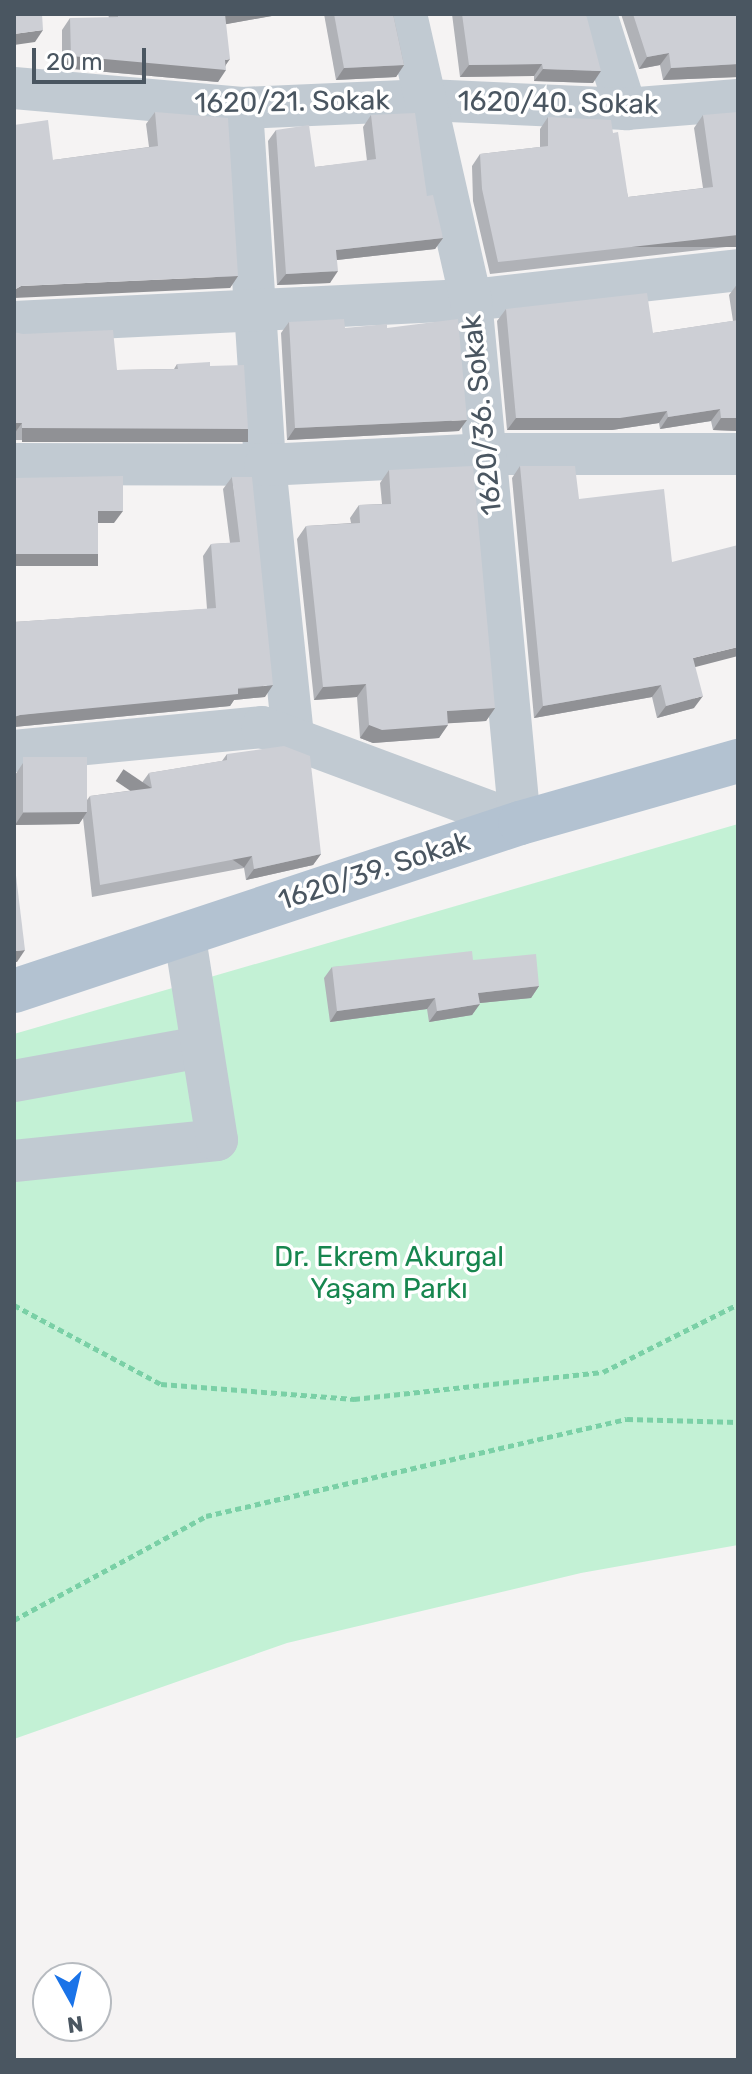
<!DOCTYPE html>
<html>
<head>
<meta charset="utf-8">
<style>
	body { margin:0 }
	#map { position:relative; width:752px; height:2074px; overflow:hidden; background:#f5f3f3; font-family:Rubik,sans-serif }
	div>[style] { position:absolute }
	.green>* { inset:0; background:#c3f1d5 }
	.path>* { height:5px; margin-top:-2.5px; transform-origin:0; background:repeating-linear-gradient(90deg,#7ad0a6 0 6px,transparent 0 10px) }
	.minor>* { height:42px; margin:-21px; padding:0 21px; transform-origin:21px; border-radius:21px; background:#c1cad2 }
	.major>* { height:44px; margin:-22px; padding:0 22px; transform-origin:22px; border-radius:22px; background:#b3c2d1 }
	.wall>* { inset:0; background:#b0b2b7 }
	.shaded-wall>* { inset:0; background:#909195; transform-origin:0 0 }
	.building>* { inset:0; background:#cdcfd5; transform-origin:0 0 }
	span { translate:-50% -50%; white-space:nowrap; text-align:center; line-height:1.15; -webkit-text-stroke:7px #fff; paint-order:stroke }
	.street-label { font-size:28px; color:#4a5661 }
	.park-label { font-size:28px; color:#17864f }
	.frame { position:absolute; inset:0; border:16px solid #4a5661; pointer-events:none }
	.north { position:absolute; left:32px; top:1962px; width:80px; height:80px; box-sizing:border-box; background:#fff; border:2px solid #b7bbc0; border-radius:50%; rotate:172deg; font-size:22px; font-weight:700; line-height:32px; text-align:center; color:#4a5661 }
	.north::after { content:''; display:block; margin:auto; width:28px; height:36px; background:#1a73e8; clip-path:polygon(50% 0,100% 100%,50% 72%,0 100%) }
	.scale { position:absolute; left:32px; top:48px; width:114px; height:36px; box-sizing:border-box; border:4px solid #4a5661; border-top:0; padding-left:10px; font-size:24px; line-height:28px; white-space:nowrap; color:#4a5661; -webkit-text-stroke:6px #fff; paint-order:stroke }
</style>
</head>
<body>
<div id="map">
	<div class="green">
		<div style="clip-path:polygon(738px 824px,738px 1545px,581px 1573px,287px 1643px,14px 1739px,14px 1034px)"></div>
	</div>
	<div class="path">
		<div style="left:14px;top:1305px;width:167px;rotate:28.3deg"></div>
		<div style="left:161px;top:1384px;width:194px;rotate:4.4deg"></div>
		<div style="left:354px;top:1399px;width:250px;rotate:-6.2deg"></div>
		<div style="left:603px;top:1372px;width:151px;rotate:-26.7deg"></div>
		<div style="left:14px;top:1620px;width:218px;rotate:-28.4deg"></div>
		<div style="left:206px;top:1516px;width:432px;rotate:-13deg"></div>
		<div style="left:627px;top:1419px;width:111px;rotate:1.5deg"></div>
	</div>
	<div class="minor">
		<div style="left:596px;top:14px;width:100px;rotate:72.5deg"></div>
		<div style="left:14px;top:88px;width:229px;rotate:5deg"></div>
		<div style="left:242px;top:108px;width:185px;rotate:-2.5deg"></div>
		<div style="left:427px;top:100px;width:199px;rotate:2.6deg"></div>
		<div style="left:626px;top:109px;width:112px;rotate:-4.6deg"></div>
		<div style="left:242px;top:108px;width:358px;rotate:86.3deg"></div>
		<div style="left:265px;top:465px;width:271px;rotate:84.1deg"></div>
		<div style="left:14px;top:322px;width:458px;rotate:-2.8deg"></div>
		<div style="left:471px;top:300px;width:269px;rotate:-6.4deg"></div>
		<div style="left:14px;top:464px;width:251px;rotate:0.2deg"></div>
		<div style="left:265px;top:465px;width:224px;rotate:-2.8deg"></div>
		<div style="left:489px;top:454px;width:249px"></div>
		<div style="left:14px;top:751px;width:249px;rotate:-5.5deg"></div>
		<div style="left:262px;top:727px;width:275px;rotate:20.4deg"></div>
		<div style="left:520px;top:823px;width:525px;rotate:-95.35deg"></div>
		<div style="left:471px;top:300px;width:293px;rotate:-102.8deg"></div>
		<div style="left:14px;top:1081px;width:190px;rotate:-10.3deg"></div>
		<div style="left:14px;top:1161px;width:204px;rotate:-5.9deg"></div>
		<div style="left:217px;top:1140px;width:206px;rotate:-99deg"></div>
	</div>
	<div class="major">
		<div style="left:14px;top:991px;width:533px;rotate:-18.37deg"></div>
		<div style="left:520px;top:823px;width:227px;rotate:-15.9deg"></div>
	</div>
	<div class="wall">
		<div style="clip-path:polygon(108px 14px,283px 14px,226px 24px,226px 65px,218px 82px,62px 68px,62px 30px,70px 18px,109px 18px)"></div>
		<div style="clip-path:polygon(324px 14px,393px 14px,404px 65px,396px 77px,336px 80px)"></div>
		<div style="clip-path:polygon(452px 14px,586px 14px,593px 83px,534px 81px,534px 76px,460px 77px)"></div>
		<div style="clip-path:polygon(621px 14px,738px 14px,738px 77px,663px 80px,660px 65px,639px 69px)"></div>
		<div style="clip-path:polygon(155px 112px,238px 276px,230px 288px,53px 160px,149px 147px,146px 124px)"></div>
		<div style="clip-path:polygon(371px 115px,427px 196px,443px 238px,435px 249px,337px 260px,330px 283px,277px 285px,268px 141px,276px 130px,315px 167px,367px 161px,363px 127px)"></div>
		<div style="clip-path:polygon(703px 115px,735px 246px,490px 274px,473px 201px,472px 166px,480px 154px,540px 147px,540px 129px,548px 117px,613px 133px,628px 197px,703px 188px,694px 128px)"></div>
		<div style="clip-path:polygon(738px 283px,738px 431px,713px 430px,711px 421px,660px 429px,659px 423px,612px 430px,507px 430px,497px 321px,506px 309px,653px 333px,733px 321px,729px 295px)"></div>
		<div style="clip-path:polygon(289px 322px,345px 328px,387px 328px,459px 431px,287px 440px,281px 333px)"></div>
		<div style="clip-path:polygon(14px 332px,117px 370px,174px 369px,177px 364px,210px 366px,239px 441px,14px 440px)"></div>
		<div style="clip-path:polygon(520px 466px,579px 499px,672px 562px,695px 667px,694px 708px,657px 718px,652px 697px,534px 718px,512px 478px)"></div>
		<div style="clip-path:polygon(389px 470px,495px 708px,486px 721px,448px 723px,439px 738px,373px 743px,360px 738px,357px 697px,314px 700px,297px 539px,306px 526px,351px 523px,350px 518px,359px 505px,382px 504px,380px 483px)"></div>
		<div style="clip-path:polygon(232px 477px,265px 697px,234px 700px,230px 706px,14px 727px,14px 622px,207px 609px,203px 556px,211px 544px,230px 543px,223px 489px)"></div>
		<div style="clip-path:polygon(227px 754px,321px 854px,313px 865px,246px 880px,244px 868px,92px 897px,83px 818px,79px 824px,15px 825px,15px 775px,23px 763px,87px 800px,90px 796px,142px 789px,141px 784px,149px 773px,222px 761px)"></div>
		<div style="clip-path:polygon(473px 960px,539px 986px,531px 998px,480px 1003px,472px 1015px,429px 1022px,427px 1009px,330px 1022px,324px 978px,332px 967px)"></div>
	</div>
	<div class="shaded-wall">
		<div style="clip-path:polygon(225px 14px,283px 14px,216px 26px)"></div>
		<div style="clip-path:polygon(43px 30px,35px 42px,14px 45px,14px 34px)"></div>
		<div style="clip-path:polygon(669px 53px,660px 65px,639px 69px,647px 57px)"></div>
		<div style="clip-path:polygon(71px 56px,225px 60px,230px 59px,223px 69px,226px 70px,218px 82px,62px 68px)"></div>
		<div style="clip-path:polygon(542px 64px,534px 76px,460px 77px,469px 65px)"></div>
		<div style="clip-path:polygon(738px 64px,738px 77px,663px 80px,671px 68px)"></div>
		<div style="clip-path:polygon(404px 65px,396px 77px,336px 80px,344px 68px)"></div>
		<div style="clip-path:polygon(543px 69px,601px 71px,593px 83px,534px 81px)"></div>
		<div style="left:738px;top:235px;width:12px;height:242px;rotate:90deg"></div>
		<div style="clip-path:polygon(443px 238px,435px 249px,328px 261px,336px 250px)"></div>
		<div style="clip-path:polygon(338px 271px,330px 283px,277px 285px,286px 274px)"></div>
		<div style="clip-path:polygon(238px 276px,230px 288px,14px 298px,14px 290px,21px 286px)"></div>
		<div style="clip-path:polygon(720px 409px,711px 421px,660px 429px,668px 417px)"></div>
		<div style="clip-path:polygon(667px 411px,659px 423px,612px 430px,507px 430px,516px 418px)"></div>
		<div style="clip-path:polygon(721px 418px,738px 418px,738px 431px,713px 430px)"></div>
		<div style="clip-path:polygon(467px 420px,459px 431px,287px 440px,295px 428px)"></div>
		<div style="clip-path:polygon(14px 423px,22px 423px,14px 434px)"></div>
		<div style="left:22px;top:428px;width:226px;height:14px"></div>
		<div style="clip-path:polygon(98px 511px,123px 511px,114px 523px,89px 523px)"></div>
		<div style="left:14px;top:554px;width:84px;height:12px"></div>
		<div style="clip-path:polygon(738px 647px,738px 656px,684px 670px,693px 658px)"></div>
		<div style="clip-path:polygon(366px 684px,357px 697px,314px 700px,323px 687px)"></div>
		<div style="clip-path:polygon(273px 685px,265px 697px,234px 700px,230px 706px,14px 727px,14px 717px,20px 715px)"></div>
		<div style="clip-path:polygon(661px 685px,652px 697px,534px 718px,543px 706px)"></div>
		<div style="clip-path:polygon(703px 696px,694px 708px,657px 718px,666px 706px)"></div>
		<div style="clip-path:polygon(495px 708px,486px 721px,438px 724px,447px 711px)"></div>
		<div style="clip-path:polygon(369px 725px,448px 725px,439px 738px,373px 743px,360px 738px)"></div>
		<div style="clip-path:polygon(87px 812px,79px 824px,15px 825px,23px 813px)"></div>
		<div style="clip-path:polygon(321px 854px,313px 865px,246px 880px,254px 869px)"></div>
		<div style="left:252px;top:856px;width:14px;height:155px;rotate:124deg"></div>
		<div style="clip-path:polygon(25px 950px,17px 962px,14px 962px,14px 951px)"></div>
		<div style="clip-path:polygon(539px 986px,531px 998px,470px 1004px,478px 993px)"></div>
		<div style="clip-path:polygon(435px 998px,427px 1009px,330px 1022px,337px 1011px)"></div>
		<div style="clip-path:polygon(480px 1004px,472px 1015px,429px 1022px,437px 1011px)"></div>
	</div>
	<div class="building">
		<div style="clip-path:polygon(14px 14px,42px 14px,43px 30px,14px 34px)"></div>
		<div style="clip-path:polygon(118px 14px,225px 14px,230px 59px,225px 60px,226px 70px,71px 56px,70px 18px,118px 17px)"></div>
		<div style="clip-path:polygon(334px 14px,393px 14px,404px 65px,344px 68px)"></div>
		<div style="clip-path:polygon(462px 14px,586px 14px,601px 71px,543px 69px,542px 64px,469px 65px)"></div>
		<div style="clip-path:polygon(633px 14px,738px 14px,738px 64px,671px 68px,669px 53px,647px 57px)"></div>
		<div style="clip-path:polygon(155px 112px,228px 118px,238px 276px,21px 286px,14px 290px,14px 125px,48px 120px,53px 160px,158px 146px)"></div>
		<div style="clip-path:polygon(738px 112px,738px 235px,498px 262px,482px 189px,480px 154px,548px 146px,548px 117px,611px 120px,613px 133px,618px 132px,628px 197px,713px 187px,703px 115px)"></div>
		<div style="clip-path:polygon(415px 113px,427px 196px,433px 195px,443px 238px,336px 250px,338px 271px,286px 274px,276px 130px,309px 125px,315px 167px,376px 159px,371px 115px)"></div>
		<div style="clip-path:polygon(647px 293px,653px 333px,738px 320px,738px 418px,721px 418px,720px 409px,668px 417px,667px 411px,620px 418px,516px 418px,506px 309px)"></div>
		<div style="clip-path:polygon(344px 319px,345px 328px,387px 324px,387px 328px,458px 319px,467px 420px,295px 428px,289px 322px)"></div>
		<div style="clip-path:polygon(113px 330px,117px 370px,178px 369px,177px 364px,210px 362px,210px 366px,244px 365px,248px 429px,22px 428px,22px 423px,14px 423px,14px 332px,23px 334px)"></div>
		<div style="clip-path:polygon(473px 466px,495px 708px,447px 711px,448px 725px,382px 730px,369px 725px,366px 684px,323px 687px,306px 526px,360px 523px,359px 505px,391px 504px,389px 470px)"></div>
		<div style="clip-path:polygon(520px 466px,575px 466px,579px 499px,664px 489px,672px 562px,738px 545px,738px 647px,693px 658px,703px 696px,666px 706px,661px 685px,543px 706px)"></div>
		<div style="clip-path:polygon(123px 476px,123px 511px,98px 511px,98px 554px,14px 554px,14px 478px)"></div>
		<div style="clip-path:polygon(232px 477px,252px 477px,273px 685px,238px 688px,238px 694px,20px 715px,14px 717px,14px 622px,216px 608px,211px 544px,240px 542px)"></div>
		<div style="clip-path:polygon(284px 746px,310px 756px,321px 854px,254px 869px,252px 856px,100px 885px,90px 796px,152px 788px,149px 773px,227px 760px,227px 754px)"></div>
		<div style="left:87px;top:757px;width:55px;height:64px;rotate:90deg"></div>
		<div style="clip-path:polygon(14px 859px,25px 950px,14px 951px)"></div>
		<div style="clip-path:polygon(472px 951px,473px 960px,536px 954px,539px 986px,478px 993px,480px 1004px,437px 1011px,435px 998px,337px 1011px,332px 967px)"></div>
	</div>
	<div class="street-label">
		<span style="left:292px;top:102px;rotate:-1deg">1620/21. Sokak</span>
		<span style="left:558px;top:103px;rotate:1deg">1620/40. Sokak</span>
		<span style="left:482px;top:415px;rotate:-96deg">1620/36. Sokak</span>
		<span style="left:374px;top:871px;rotate:-18deg">1620/39. Sokak</span>
	</div>
	<div class="park-label">
		<span style="left:389px;top:1273px">Dr. Ekrem Akurgal<br>Yaşam Parkı</span>
	</div>
	<div class="frame"></div>
	<div class="north">N</div>
	<div class="scale">20 m</div>
</div>
</body>
</html>
